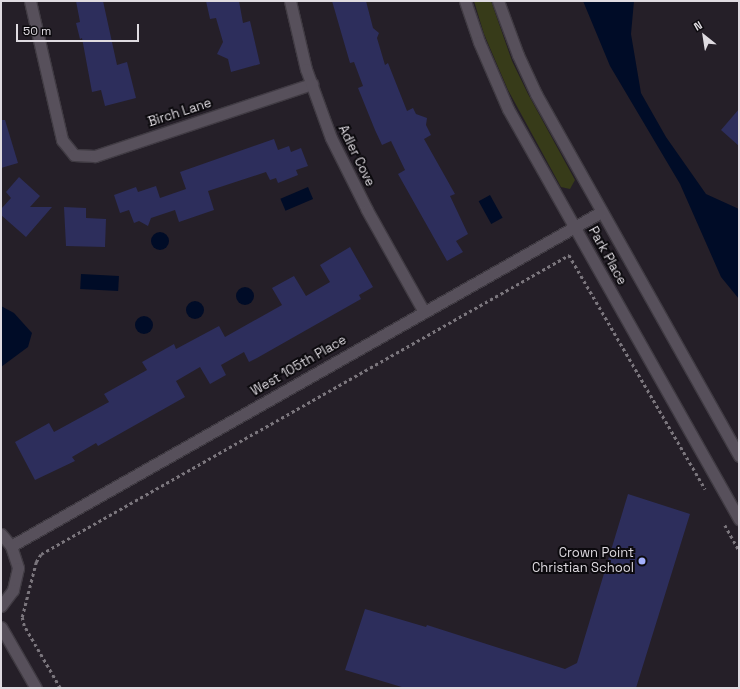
<!DOCTYPE html>
<html>
<head>
<meta charset="utf-8">
<style>
	body { margin:0 }
	#map { position:relative; width:740px; height:689px; overflow:hidden; background:#251f28; font-family:"Space Grotesk",sans-serif }
	div>[style] { position:absolute }
	.green>* { inset:0; background:#373b19 }
	.water>* { inset:0; background:#000c27; transform-origin:0 0 }
	.round { border-radius:50% }
	.building>* { inset:0; background:#2d2e5c }
	.path>* { height:2.5px; margin-top:-1.25px; transform-origin:0; background:repeating-linear-gradient(90deg,#7b767d 0 3px,transparent 0 6px) }
	.roads { filter:drop-shadow(1px 0 #403b43) drop-shadow(-1px 0 #403b43) drop-shadow(0 1px #403b43) drop-shadow(0 -1px #403b43) }
	.minor>* { height:11px; margin:-5.5px; padding:0 5.5px; transform-origin:5.5px; border-radius:5.5px; background:#57505b }
	.dots>* { width:11px; height:11px; translate:-50% -50%; box-sizing:border-box; border:2px solid #0c0a0e; border-radius:50% }
	span { translate:-50% -50%; white-space:nowrap; text-align:center; line-height:1.15; -webkit-text-stroke:4px #0c0a0e; paint-order:stroke }
	.street-label { font-size:13px; color:#dfdbe1 }
	.poi-label { font-size:13px; color:#dfdbe1 }
	.right { translate:-100% -50%; text-align:right }
	.frame { position:absolute; inset:0; border:2px solid #dfdbe1; pointer-events:none }
	.north { position:absolute; left:684px; top:16px; width:40px; height:40px; -webkit-text-stroke:3px #0c0a0e; paint-order:stroke; rotate:330deg; font-size:11px; font-weight:700; line-height:16px; text-align:center; color:#dfdbe1 }
	.north::after { content:''; display:block; margin:auto; width:14px; height:18px; background:#dfdbe1; clip-path:polygon(50% 0,100% 100%,50% 72%,0 100%) }
	.scale { position:absolute; left:16px; top:24px; width:123px; height:18px; box-sizing:border-box; border:2px solid #dfdbe1; border-top:0; padding-left:5px; font-size:12px; line-height:14px; white-space:nowrap; color:#dfdbe1; -webkit-text-stroke:3px #0c0a0e; paint-order:stroke }
</style>
</head>
<body>
<div id="map">
	<div class="green">
		<div style="clip-path:polygon(474px 1px,491px 1px,512px 61px,528px 94px,575px 180px,570px 189px,561px 187px,508px 90px,484px 34px)"></div>
	</div>
	<div class="water">
		<div style="clip-path:polygon(583px 1px,634px 1px,631px 34px,641px 93px,666px 137px,706px 194px,739px 209px,739px 299px,721px 277px,680px 184px,610px 66px)"></div>
		<div style="left:308px;top:187px;width:13px;height:30px;rotate:67deg"></div>
		<div style="left:490px;top:195px;width:26px;height:13px;rotate:61deg"></div>
		<div class="round" style="left:151px;top:232px;width:18px;height:18px"></div>
		<div style="left:81px;top:274px;width:38px;height:15px;rotate:3deg"></div>
		<div class="round" style="left:236px;top:287px;width:18px;height:18px"></div>
		<div class="round" style="left:186px;top:301px;width:18px;height:18px"></div>
		<div style="clip-path:polygon(1px 306px,14px 313px,32px 333px,28px 347px,1px 367px)"></div>
		<div class="round" style="left:135px;top:316px;width:18px;height:18px"></div>
	</div>
	<div class="building">
		<div style="clip-path:polygon(76px 1px,103px 1px,117px 65px,127px 62px,136px 98px,105px 106px,101px 90px,92px 92px,82px 38px,80px 39px,76px 23px,80px 22px)"></div>
		<div style="clip-path:polygon(206px 1px,239px 1px,243px 23px,250px 21px,260px 64px,231px 72px,228px 59px,217px 54px,223px 42px,216px 18px,210px 19px)"></div>
		<div style="clip-path:polygon(332px 1px,366px 1px,373px 28px,379px 33px,377px 38px,385px 65px,388px 63px,407px 111px,413px 108px,416px 114px,427px 118px,426px 125px,431px 135px,424px 139px,455px 194px,450px 196px,468px 234px,456px 241px,463px 252px,447px 261px,398px 174px,405px 170px,391px 141px,382px 145px,375px 130px,358px 88px,363px 86px,354px 62px,350px 63px)"></div>
		<div style="clip-path:polygon(739px 109px,739px 146px,721px 130px)"></div>
		<div style="clip-path:polygon(1px 120px,5px 120px,18px 163px,1px 168px)"></div>
		<div style="clip-path:polygon(274px 139px,278px 150px,289px 146px,291px 152px,301px 148px,308px 166px,296px 170px,298px 175px,278px 183px,276px 178px,270px 180px,266px 172px,208px 191px,214px 210px,179px 222px,175px 210px,151px 218px,148px 226px,139px 221px,134px 223px,129px 210px,120px 213px,114px 195px,136px 187px,138px 192px,156px 186px,160px 198px,186px 189px,180px 172px)"></div>
		<div style="clip-path:polygon(19px 177px,40px 196px,30px 207px,52px 207px,26px 237px,1px 215px,1px 209px,11px 198px,6px 192px)"></div>
		<div style="clip-path:polygon(64px 207px,86px 208px,86px 218px,106px 219px,105px 247px,66px 246px)"></div>
		<div style="clip-path:polygon(350px 247px,373px 287px,359px 295px,361px 299px,257px 358px,249px 362px,244px 352px,221px 365px,226px 375px,210px 384px,200px 367px,176px 381px,185px 397px,98px 446px,96px 443px,72px 457px,75px 461px,35px 480px,15px 442px,49px 423px,54px 432px,109px 402px,104px 394px,147px 370px,142px 362px,174px 344px,176px 349px,219px 326px,225px 337px,282px 305px,272px 288px,294px 276px,306px 296px,330px 282px,320px 265px)"></div>
		<div style="clip-path:polygon(628px 494px,690px 514px,636px 688px,405px 688px,345px 670px,365px 609px,426px 627px,427px 625px,565px 669px,577px 663px)"></div>
	</div>
	<div class="path">
		<div style="left:725px;top:525px;width:29px;rotate:61deg"></div>
		<div style="left:60px;top:688px;width:72px;rotate:-120.1deg"></div>
		<div style="left:24px;top:626px;width:9px;rotate:-103deg"></div>
		<div style="left:22px;top:617px;width:57px;rotate:-75.7deg"></div>
		<div style="left:36px;top:562px;width:9px;rotate:-58deg"></div>
		<div style="left:41px;top:554px;width:607px;rotate:-29.52deg"></div>
		<div style="left:569px;top:255px;width:271px;rotate:59.8deg"></div>
	</div>
	<div class="roads">
		<div class="minor">
			<div style="left:30px;top:1px;width:143px;rotate:77deg"></div>
			<div style="left:62px;top:140px;width:19px;rotate:51deg"></div>
			<div style="left:74px;top:155px;width:21px;rotate:3deg"></div>
			<div style="left:95px;top:156px;width:229px;rotate:-18.4deg"></div>
			<div style="left:290px;top:1px;width:70px;rotate:76.8deg"></div>
			<div style="left:306px;top:69px;width:73px;rotate:70.1deg"></div>
			<div style="left:331px;top:138px;width:80px;rotate:63.4deg"></div>
			<div style="left:367px;top:210px;width:117px;rotate:60.8deg"></div>
			<div style="left:465px;top:1px;width:43px;rotate:71.1deg"></div>
			<div style="left:479px;top:42px;width:73px;rotate:66.6deg"></div>
			<div style="left:508px;top:109px;width:471px;rotate:60.6deg"></div>
			<div style="left:498px;top:1px;width:58px;rotate:69.7deg"></div>
			<div style="left:518px;top:55px;width:43px;rotate:65.2deg"></div>
			<div style="left:536px;top:94px;width:415px;rotate:60.7deg"></div>
			<div style="left:1px;top:534px;width:16px;rotate:50deg"></div>
			<div style="left:11px;top:546px;width:23px;rotate:72deg"></div>
			<div style="left:18px;top:568px;width:23px;rotate:103deg"></div>
			<div style="left:13px;top:590px;width:20px;rotate:127deg"></div>
			<div style="left:11px;top:546px;width:678px;rotate:-29.51deg"></div>
			<div style="left:1px;top:627px;width:70px;rotate:60.2deg"></div>
		</div>
	</div>
	<div class="dots">
		<div style="left:642px;top:561px;background:#a5b1fc"></div>
	</div>
	<div class="street-label">
		<span style="left:180px;top:113px;rotate:-18deg">Birch Lane</span>
		<span style="left:356px;top:156px;rotate:64deg">Adler Cove</span>
		<span style="left:607px;top:256px;rotate:61deg">Park Place</span>
		<span style="left:299px;top:366px;rotate:-30deg">West 105th Place</span>
	</div>
	<div class="poi-label">
		<span class="right" style="left:634px;top:561px">Crown Point<br>Christian School</span>
	</div>
	<div class="frame"></div>
	<div class="north">N</div>
	<div class="scale">50 m</div>
</div>
</body>
</html>
